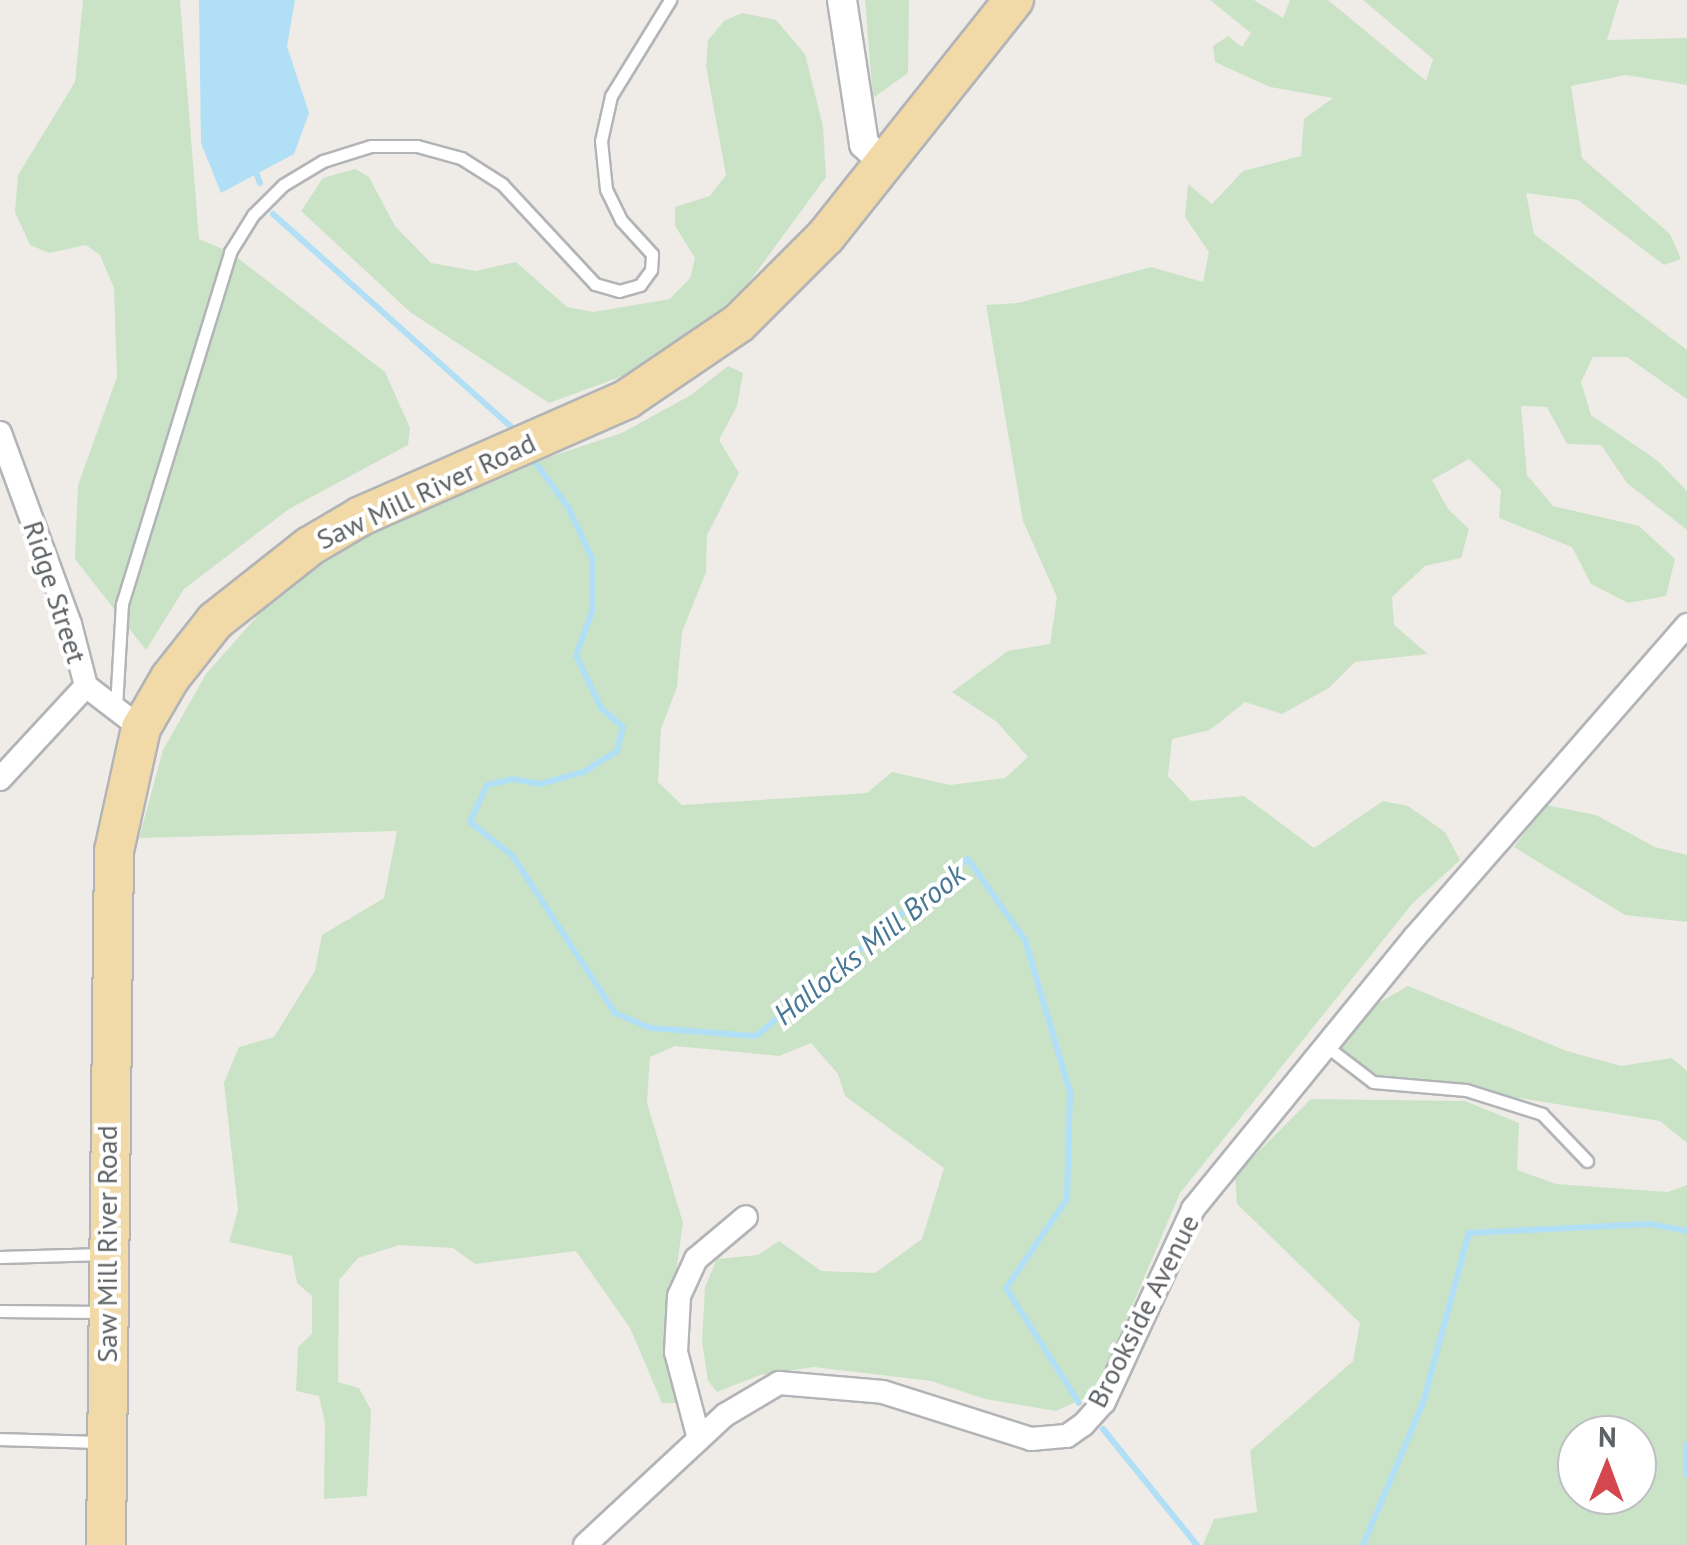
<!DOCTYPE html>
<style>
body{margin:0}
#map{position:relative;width:1687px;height:1545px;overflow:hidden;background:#efece7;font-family:"PT Sans",sans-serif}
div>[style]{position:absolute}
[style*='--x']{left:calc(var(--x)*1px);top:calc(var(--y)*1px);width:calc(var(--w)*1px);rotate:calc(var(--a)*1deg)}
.green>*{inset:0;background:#cae3c7}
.water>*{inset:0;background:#b1dff5}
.stream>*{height:6px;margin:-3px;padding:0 3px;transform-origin:3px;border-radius:3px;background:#b1dff5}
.roads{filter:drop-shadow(2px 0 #b2b4b7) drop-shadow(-2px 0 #b2b4b7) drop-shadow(0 2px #b2b4b7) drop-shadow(0 -2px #b2b4b7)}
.service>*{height:11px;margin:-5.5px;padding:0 5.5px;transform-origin:5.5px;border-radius:5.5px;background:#fff}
.minor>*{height:22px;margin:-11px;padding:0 11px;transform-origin:11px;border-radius:11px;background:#fff}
.tertiary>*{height:28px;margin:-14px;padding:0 14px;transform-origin:14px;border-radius:14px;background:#fff}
.trunk>*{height:38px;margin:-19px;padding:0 19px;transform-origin:19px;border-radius:19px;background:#f2daa8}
span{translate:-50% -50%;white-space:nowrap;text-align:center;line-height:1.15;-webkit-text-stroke:8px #fff;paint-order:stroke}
.street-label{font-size:28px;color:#5e6265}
.water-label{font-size:30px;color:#487795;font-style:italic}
.north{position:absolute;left:1557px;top:1415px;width:100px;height:100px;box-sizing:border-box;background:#fff;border:2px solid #bfc0c1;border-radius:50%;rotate:1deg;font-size:28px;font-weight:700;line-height:40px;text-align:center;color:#5e6265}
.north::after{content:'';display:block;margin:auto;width:35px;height:45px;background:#d4474e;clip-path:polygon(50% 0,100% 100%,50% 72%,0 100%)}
</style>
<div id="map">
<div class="green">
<div style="clip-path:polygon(83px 0,180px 0,199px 239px,230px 252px,385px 372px,410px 428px,408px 445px,289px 509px,184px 589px,146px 650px,75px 559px,78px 485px,117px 377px,114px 288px,100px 255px,86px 245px,49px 253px,30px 245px,15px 212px,18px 175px,75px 82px)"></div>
<div style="clip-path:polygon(865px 0,909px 0,908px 73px,873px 98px)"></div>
<div style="clip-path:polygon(1210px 0,1254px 0,1283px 18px,1290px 0,1328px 0,1426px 81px,1433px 59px,1363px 0,1619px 0,1607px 40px,1687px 38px,1687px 85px,1626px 75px,1571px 86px,1582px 158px,1670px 234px,1681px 259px,1664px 265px,1578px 200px,1526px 193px,1534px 234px,1687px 350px,1687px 399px,1627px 357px,1593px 357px,1581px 382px,1591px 415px,1658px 461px,1687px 491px,1687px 530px,1627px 483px,1601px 445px,1567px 444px,1547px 407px,1521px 406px,1527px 475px,1553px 506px,1639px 526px,1675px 559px,1666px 596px,1628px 603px,1591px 584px,1572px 547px,1499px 518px,1501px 490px,1469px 459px,1432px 480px,1448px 509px,1469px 529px,1461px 558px,1425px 566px,1392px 597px,1394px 625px,1428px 654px,1355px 662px,1329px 688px,1282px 714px,1245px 702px,1210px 730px,1172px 739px,1168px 776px,1191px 801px,1244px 796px,1314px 848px,1383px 801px,1408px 806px,1445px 832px,1460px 860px,1412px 904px,1180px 1193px,1105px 1370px,1087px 1397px,1056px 1411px,985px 1399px,931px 1381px,814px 1367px,760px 1375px,717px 1392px,708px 1381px,702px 1341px,705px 1287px,717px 1259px,758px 1255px,779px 1241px,821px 1271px,875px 1273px,922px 1239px,944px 1168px,845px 1096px,838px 1074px,811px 1043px,779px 1056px,675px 1046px,650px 1057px,647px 1103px,683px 1223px,671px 1307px,680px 1403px,662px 1403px,630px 1328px,576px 1251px,475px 1264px,453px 1248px,400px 1245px,358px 1258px,339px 1280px,338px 1382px,359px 1388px,371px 1410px,367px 1496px,324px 1499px,325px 1423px,319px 1396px,296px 1391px,298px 1347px,312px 1334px,312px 1296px,297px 1283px,292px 1256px,229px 1242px,238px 1210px,224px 1083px,239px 1047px,274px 1037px,315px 971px,322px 935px,384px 898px,397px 831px,139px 838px,163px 750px,206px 674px,274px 597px,339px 549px,549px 457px,622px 433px,691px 395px,728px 366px,743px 373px,737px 406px,719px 440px,739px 473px,707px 535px,706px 572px,682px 632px,677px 687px,661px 729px,658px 782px,682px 805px,867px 793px,892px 772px,950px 785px,1005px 778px,1028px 757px,997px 722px,952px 692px,1008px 651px,1050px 644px,1057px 597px,1023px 521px,986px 305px,1018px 303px,1151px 267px,1203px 282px,1209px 252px,1185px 217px,1188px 184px,1212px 204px,1243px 171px,1301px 156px,1304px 119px,1333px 98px,1270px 87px,1215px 62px,1213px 46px,1228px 36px,1242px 47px,1251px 33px)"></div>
<div style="clip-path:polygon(742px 13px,776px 20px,805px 54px,823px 126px,826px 177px,731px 307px,656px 364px,549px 403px,410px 312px,301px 211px,323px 178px,355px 169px,369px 177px,395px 226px,431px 263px,476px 271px,516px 262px,567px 307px,593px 312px,670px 299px,690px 278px,695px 258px,675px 226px,675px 207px,710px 196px,726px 175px,706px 66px,708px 40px,724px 21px)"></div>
<div style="clip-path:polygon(1546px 805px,1596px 815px,1655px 847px,1687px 855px,1687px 922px,1625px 915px,1514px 847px)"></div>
<div style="clip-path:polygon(1408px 986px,1567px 1051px,1621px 1066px,1672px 1058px,1687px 1071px,1687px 1143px,1660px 1121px,1378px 1075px,1336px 1046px,1368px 1009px)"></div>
<div style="clip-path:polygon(evenodd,1311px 1099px,1465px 1101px,1519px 1123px,1517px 1170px,1556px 1184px,1668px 1192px,1687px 1185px,1687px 1545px,1203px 1545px,1214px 1519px,1257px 1512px,1250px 1451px,1353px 1361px,1360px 1323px,1237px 1204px,1235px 1175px,1311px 1099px,1577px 1435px,1637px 1435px,1637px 1495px,1577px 1495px,1577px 1435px)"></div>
</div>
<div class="water">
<div style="clip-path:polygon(199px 0,295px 0,287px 46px,309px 113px,294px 154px,221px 193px,201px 143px)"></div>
</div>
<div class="stream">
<div style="--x:255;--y:170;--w:14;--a:69"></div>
<div style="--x:273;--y:214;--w:319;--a:41.8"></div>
<div style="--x:535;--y:462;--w:56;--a:53.7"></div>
<div style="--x:568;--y:507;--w:56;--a:64.8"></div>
<div style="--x:592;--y:558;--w:54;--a:90"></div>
<div style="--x:592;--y:612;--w:46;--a:110.4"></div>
<div style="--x:576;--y:655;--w:59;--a:64.7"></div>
<div style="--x:601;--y:708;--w:29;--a:41"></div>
<div style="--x:623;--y:727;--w:25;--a:104"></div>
<div style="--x:617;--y:751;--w:40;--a:148"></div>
<div style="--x:583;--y:772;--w:45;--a:164.4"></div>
<div style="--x:540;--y:784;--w:27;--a:-170"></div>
<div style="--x:513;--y:779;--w:27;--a:167"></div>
<div style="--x:487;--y:785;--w:41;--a:114.7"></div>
<div style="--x:470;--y:822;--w:53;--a:38.2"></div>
<div style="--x:512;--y:855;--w:189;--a:56.9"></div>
<div style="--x:615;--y:1013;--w:38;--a:23"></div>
<div style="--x:650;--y:1028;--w:106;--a:4.3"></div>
<div style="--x:756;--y:1036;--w:276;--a:-39.9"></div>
<div style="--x:968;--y:859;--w:99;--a:54.9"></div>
<div style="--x:1025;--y:940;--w:159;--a:73.5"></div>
<div style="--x:1070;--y:1092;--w:107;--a:91.6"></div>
<div style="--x:1067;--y:1199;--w:108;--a:124.4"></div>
<div style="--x:1006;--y:1288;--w:136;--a:57.6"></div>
<div style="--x:1103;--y:1429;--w:149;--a:51"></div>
<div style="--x:1687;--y:1444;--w:31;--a:90"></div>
<div style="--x:1363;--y:1545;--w:154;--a:-67.1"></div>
<div style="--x:1423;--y:1403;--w:176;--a:-74.9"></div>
<div style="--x:1469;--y:1233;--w:180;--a:-2.9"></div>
<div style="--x:1649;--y:1224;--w:39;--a:10"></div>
</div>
<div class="roads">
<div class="service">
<div style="--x:116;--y:707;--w:103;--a:-86.7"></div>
<div style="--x:122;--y:604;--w:368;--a:-72.9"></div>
<div style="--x:230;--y:252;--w:44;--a:-58.1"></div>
<div style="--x:253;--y:215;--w:42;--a:-45"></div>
<div style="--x:283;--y:185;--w:47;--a:-31"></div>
<div style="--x:323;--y:161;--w:50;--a:-17.4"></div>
<div style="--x:371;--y:146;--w:46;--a:0"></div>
<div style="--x:417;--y:146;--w:46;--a:15.3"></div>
<div style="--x:461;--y:158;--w:49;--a:32.4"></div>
<div style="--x:502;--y:184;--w:137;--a:47.1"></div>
<div style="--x:595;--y:284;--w:25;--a:16"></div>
<div style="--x:619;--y:291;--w:22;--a:-16"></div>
<div style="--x:640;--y:285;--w:19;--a:-54"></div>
<div style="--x:651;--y:270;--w:16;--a:-86"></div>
<div style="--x:652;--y:254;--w:46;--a:-132.4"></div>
<div style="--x:621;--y:220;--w:34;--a:-116"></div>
<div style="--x:606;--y:189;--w:48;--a:-95.9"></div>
<div style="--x:601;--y:141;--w:46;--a:-77.5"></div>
<div style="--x:611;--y:96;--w:113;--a:-58.4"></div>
<div style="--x:1326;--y:1046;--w:59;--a:37.5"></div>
<div style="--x:1373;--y:1082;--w:93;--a:4.9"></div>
<div style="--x:1466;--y:1090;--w:80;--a:17.5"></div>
<div style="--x:1542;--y:1114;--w:65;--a:46.2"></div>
<div style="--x:0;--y:1257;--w:104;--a:-1.7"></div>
<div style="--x:0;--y:1311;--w:101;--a:0.6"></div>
<div style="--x:0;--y:1439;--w:101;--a:1.7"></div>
</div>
<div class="minor">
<div style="--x:0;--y:433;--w:203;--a:69.9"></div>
<div style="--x:70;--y:624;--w:64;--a:75.5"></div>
<div style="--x:86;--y:686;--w:69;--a:37.4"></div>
<div style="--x:0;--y:779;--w:127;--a:-47.2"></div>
<div style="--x:699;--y:1439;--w:90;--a:-104.8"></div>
<div style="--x:676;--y:1352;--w:56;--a:-86.9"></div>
<div style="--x:679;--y:1296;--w:41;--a:-65.3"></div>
<div style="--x:696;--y:1259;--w:65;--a:-40"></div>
<div style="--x:585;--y:1545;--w:191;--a:-42.9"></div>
<div style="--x:725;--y:1415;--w:63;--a:-30.7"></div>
<div style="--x:779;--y:1383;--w:104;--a:4.9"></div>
<div style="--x:883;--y:1392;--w:155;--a:17.6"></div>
<div style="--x:1031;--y:1439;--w:36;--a:-5"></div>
<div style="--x:1067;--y:1436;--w:19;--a:-35"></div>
<div style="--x:1083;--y:1425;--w:31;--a:-48"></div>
<div style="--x:1104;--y:1402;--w:213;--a:-65.2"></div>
<div style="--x:1193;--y:1209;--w:351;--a:-50.8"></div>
<div style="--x:1415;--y:937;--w:414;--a:-48.9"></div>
</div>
<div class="tertiary">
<div style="--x:842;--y:0;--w:146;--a:81.3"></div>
<div style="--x:864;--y:144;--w:29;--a:44"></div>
</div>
<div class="trunk">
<div style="--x:106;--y:1545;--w:694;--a:-89.34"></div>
<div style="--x:114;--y:851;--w:126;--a:-77.6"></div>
<div style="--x:141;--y:728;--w:58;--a:-59.9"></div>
<div style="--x:170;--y:678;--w:73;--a:-51.7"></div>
<div style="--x:215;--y:621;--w:121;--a:-38.3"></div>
<div style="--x:310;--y:546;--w:59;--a:-30.5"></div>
<div style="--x:361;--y:516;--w:291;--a:-23.7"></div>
<div style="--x:627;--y:399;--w:135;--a:-34.2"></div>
<div style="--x:739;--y:323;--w:123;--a:-45"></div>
<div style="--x:826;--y:236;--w:302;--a:-51.5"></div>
</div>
</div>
<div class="street-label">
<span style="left:426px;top:491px;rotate:-25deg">Saw Mill River Road</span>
<span style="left:55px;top:592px;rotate:72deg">Ridge Street</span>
<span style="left:107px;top:1244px;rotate:-90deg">Saw Mill River Road</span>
<span style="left:1143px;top:1311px;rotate:-63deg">Brookside Avenue</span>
</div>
<div class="water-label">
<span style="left:869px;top:944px;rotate:-39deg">Hallocks Mill Brook</span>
</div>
<div class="north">N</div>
</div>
